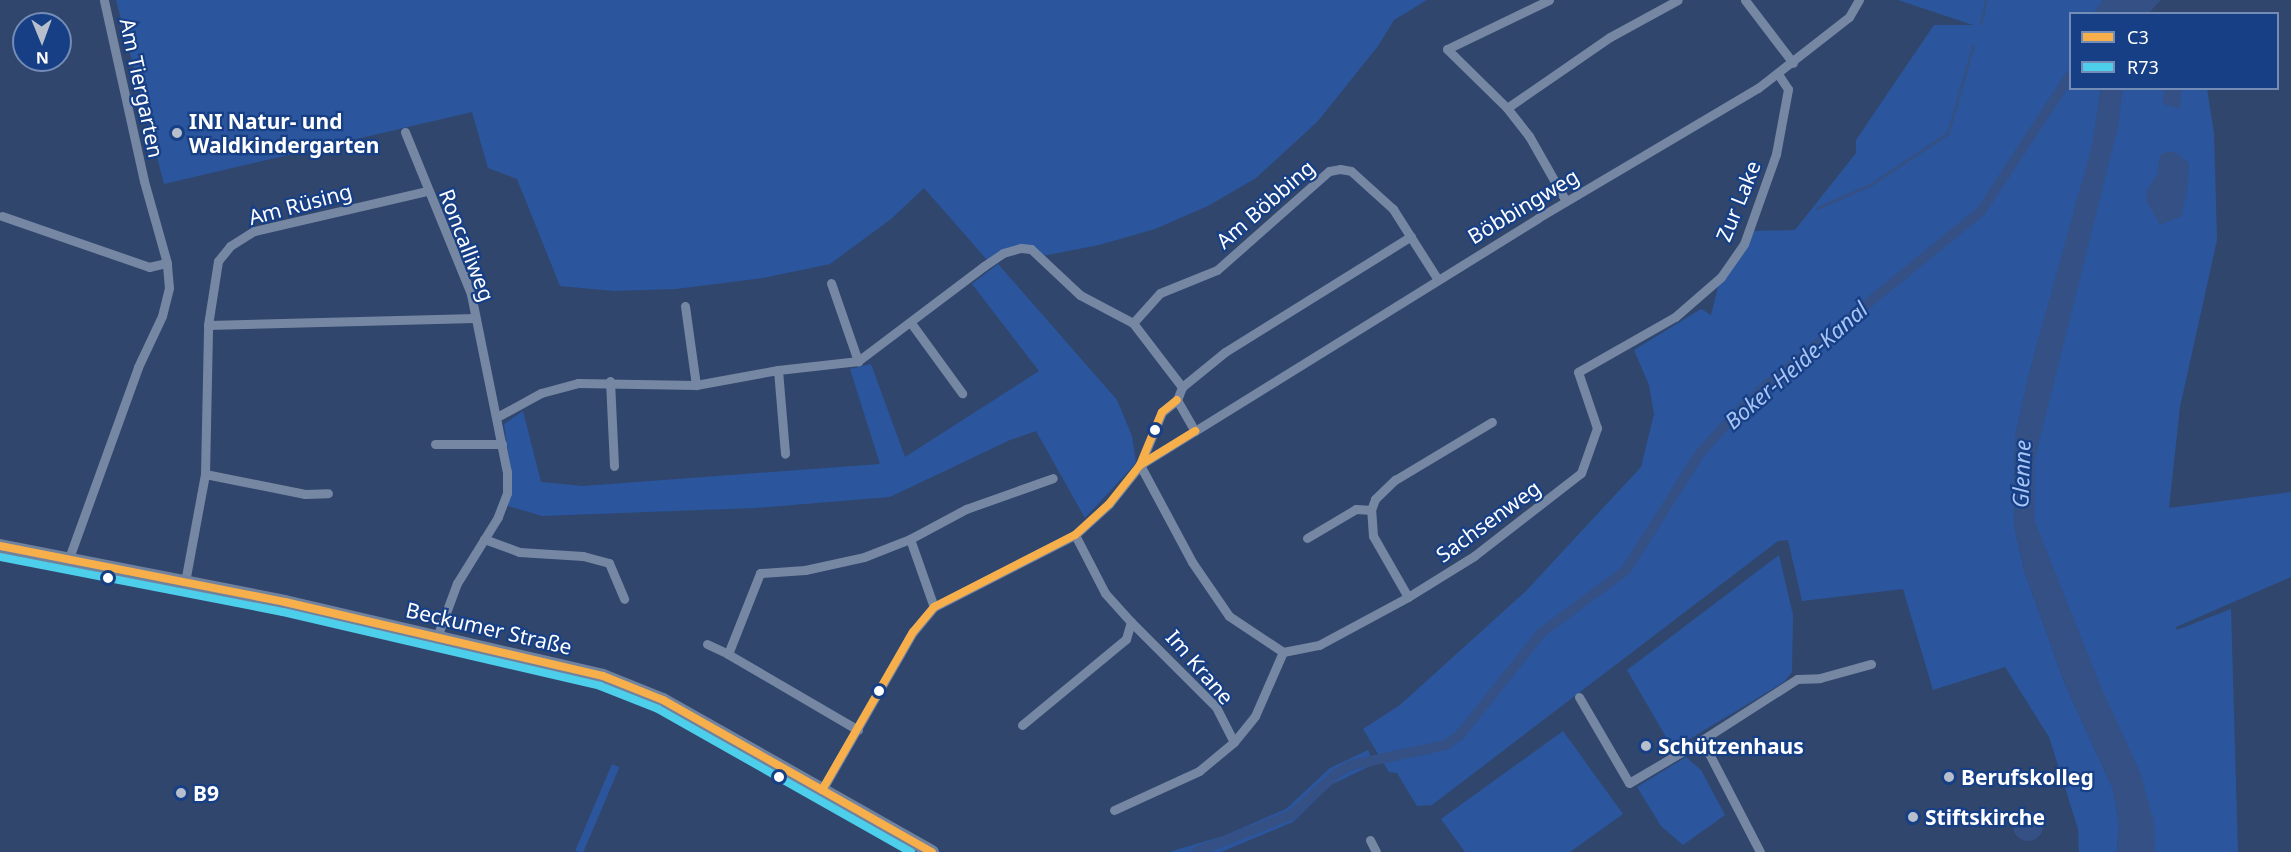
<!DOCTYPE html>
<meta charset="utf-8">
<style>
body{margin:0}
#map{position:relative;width:2291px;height:852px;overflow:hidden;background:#30466d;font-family:"Noto Sans",sans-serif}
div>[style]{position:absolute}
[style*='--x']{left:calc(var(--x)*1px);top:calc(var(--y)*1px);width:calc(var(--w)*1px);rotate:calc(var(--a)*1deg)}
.green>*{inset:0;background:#2b569d;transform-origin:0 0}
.water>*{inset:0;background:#345084}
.round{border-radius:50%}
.stream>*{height:3px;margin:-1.5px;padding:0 1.5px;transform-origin:1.5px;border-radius:1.5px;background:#345084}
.canal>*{height:10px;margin:-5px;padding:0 5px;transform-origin:5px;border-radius:5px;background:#345084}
.minor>*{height:9px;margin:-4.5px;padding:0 4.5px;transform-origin:4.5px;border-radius:4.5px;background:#7687a3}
.secondary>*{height:14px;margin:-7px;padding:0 7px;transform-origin:7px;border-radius:7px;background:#71829e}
.bus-1>*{height:8px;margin:-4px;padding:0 4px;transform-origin:4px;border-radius:4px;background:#f6af4a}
.bus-2>*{height:8px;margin:-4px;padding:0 4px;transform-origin:4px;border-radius:4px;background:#4dcfeb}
.dots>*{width:16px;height:16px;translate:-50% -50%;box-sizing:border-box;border:3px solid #173f86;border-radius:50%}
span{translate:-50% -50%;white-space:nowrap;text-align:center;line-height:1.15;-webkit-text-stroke:4.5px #173f86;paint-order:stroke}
.street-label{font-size:21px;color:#fff}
.poi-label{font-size:21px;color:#fff;font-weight:700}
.left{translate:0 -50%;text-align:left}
.water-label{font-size:22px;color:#a8c5f5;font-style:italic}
.legend{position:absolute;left:2069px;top:12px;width:210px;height:78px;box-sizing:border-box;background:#173f86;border:2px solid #748cb6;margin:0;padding:8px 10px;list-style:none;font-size:18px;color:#fff}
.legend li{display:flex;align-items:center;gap:12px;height:30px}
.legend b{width:30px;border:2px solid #748cb6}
.north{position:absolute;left:12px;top:12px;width:60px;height:60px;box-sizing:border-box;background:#173f86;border:2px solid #748cb6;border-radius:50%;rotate:179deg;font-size:16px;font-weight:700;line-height:24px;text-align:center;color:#fff}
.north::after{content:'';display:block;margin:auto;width:21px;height:27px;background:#b7becc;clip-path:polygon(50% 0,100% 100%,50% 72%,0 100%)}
</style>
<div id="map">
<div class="green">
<div style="clip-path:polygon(116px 0,1427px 0,1394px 20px,1378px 46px,1318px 121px,1256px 178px,1208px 206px,1155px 229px,1099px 245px,1042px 256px,1020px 247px,988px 261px,924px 188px,891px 219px,830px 264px,763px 278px,676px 289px,614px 291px,560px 286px,517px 179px,488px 168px,472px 112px,164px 184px)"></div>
<div style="clip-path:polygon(1898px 0,2103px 0,2094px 13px,2070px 14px,2070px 88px,2101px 89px,2100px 95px,2093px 145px,2029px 374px,2015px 437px,2014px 525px,2024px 570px,2065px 684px,2113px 789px,2119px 824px,2117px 852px,2079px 852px,2078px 829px,2049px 737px,2005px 667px,1933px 690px,1903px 589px,1802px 601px,1788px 540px,1778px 541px,1432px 805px,1417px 806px,1397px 773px,1389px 772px,1363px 729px,1400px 705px,1526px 591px,1641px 467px,1654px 414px,1649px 385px,1634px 350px,1701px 309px,1711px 315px,1718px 287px,1751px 231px,1795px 230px,1856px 153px,1856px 140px,1934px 25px,1973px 25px)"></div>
<div style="clip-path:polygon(2114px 89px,2207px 89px,2214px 133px,2217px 240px,2180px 407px,2169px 508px,2291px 492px,2291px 577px,2176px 627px,2177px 630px,2231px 609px,2238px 852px,2125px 852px,2123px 821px,2023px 498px)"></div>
<div style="clip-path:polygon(998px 264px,1117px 400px,1132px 436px,1136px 463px,1085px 518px,1036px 431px,1010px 440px,890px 497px,755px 508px,542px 516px,508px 506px,511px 473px,504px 424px,523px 411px,541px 482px,583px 486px,880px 464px,850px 369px,871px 364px,905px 457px,1039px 371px,972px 284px)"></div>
<div style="clip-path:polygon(1779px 555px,1793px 615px,1792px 672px,1784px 682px,1673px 749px,1627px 670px)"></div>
<div style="clip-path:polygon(1563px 731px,1623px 814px,1570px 852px,1465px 852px,1441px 819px)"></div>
<div style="clip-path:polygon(1368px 750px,1374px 764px,1331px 785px,1293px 822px,1221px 852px,1169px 852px,1223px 836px,1286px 809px,1330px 768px)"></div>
<div style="clip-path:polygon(1686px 757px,1701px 770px,1725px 815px,1683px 845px,1661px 826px,1637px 787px)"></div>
<div style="left:612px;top:764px;width:8px;height:94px;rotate:23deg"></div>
</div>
<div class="water">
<div style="clip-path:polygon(2103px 0,2161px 0,2149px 13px,2094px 13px)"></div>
<div style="clip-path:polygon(2101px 89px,2123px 89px,2118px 127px,2034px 462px,2035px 522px,2101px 687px,2140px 772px,2154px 822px,2155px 852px,2117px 852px,2119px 824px,2113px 789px,2065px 684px,2024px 570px,2014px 525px,2015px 437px,2029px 374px,2092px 145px)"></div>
<div style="clip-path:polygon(2164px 89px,2181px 89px,2180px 109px,2163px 104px)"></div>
<div style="clip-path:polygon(2166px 152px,2176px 152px,2189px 163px,2188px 184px,2182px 216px,2160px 225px,2147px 202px,2146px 192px,2157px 175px,2160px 155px)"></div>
<div class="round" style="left:2013px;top:811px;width:30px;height:30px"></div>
</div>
<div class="stream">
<div style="--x:1981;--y:23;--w:24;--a:-78"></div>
<div style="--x:1817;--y:208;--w:58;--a:-23.5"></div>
<div style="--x:1870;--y:185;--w:94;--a:-33.7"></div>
<div style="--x:1948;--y:133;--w:91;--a:-74.1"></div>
</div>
<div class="canal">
<div style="--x:1196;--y:852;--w:102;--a:-21.3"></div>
<div style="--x:1291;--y:815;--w:61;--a:-42.3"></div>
<div style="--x:1336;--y:774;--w:17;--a:-31"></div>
<div style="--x:1351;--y:765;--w:97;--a:-11.9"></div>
<div style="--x:1446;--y:745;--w:17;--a:-36"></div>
<div style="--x:1460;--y:735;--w:130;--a:-51.5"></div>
<div style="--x:1541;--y:633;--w:106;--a:-36.5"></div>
<div style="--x:1626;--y:570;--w:140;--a:-57.6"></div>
<div style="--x:1701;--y:452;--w:43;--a:-47.8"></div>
<div style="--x:1730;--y:420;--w:50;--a:-43.4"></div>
<div style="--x:1766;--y:386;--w:277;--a:-39.1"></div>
<div style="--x:1981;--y:211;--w:162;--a:-56.6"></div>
</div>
<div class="minor">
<div style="--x:1549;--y:0;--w:113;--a:154.3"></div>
<div style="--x:1447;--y:49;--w:84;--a:44.5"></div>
<div style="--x:1507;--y:108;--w:36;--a:52"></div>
<div style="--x:1529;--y:136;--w:75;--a:60.4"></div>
<div style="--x:1745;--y:0;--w:79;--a:52.7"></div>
<div style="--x:1507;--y:108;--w:125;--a:-34.6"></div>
<div style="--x:1610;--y:37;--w:77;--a:-28.6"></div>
<div style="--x:405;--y:132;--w:175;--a:67.8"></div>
<div style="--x:471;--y:294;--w:182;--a:78.6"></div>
<div style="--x:507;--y:472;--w:21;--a:90"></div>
<div style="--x:507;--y:493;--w:26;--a:111"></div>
<div style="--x:498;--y:517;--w:78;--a:121.8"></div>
<div style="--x:457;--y:583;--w:58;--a:110.3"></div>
<div style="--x:2;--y:216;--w:156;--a:19.1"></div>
<div style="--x:149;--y:267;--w:18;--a:-13"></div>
<div style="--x:831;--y:283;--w:83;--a:70.9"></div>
<div style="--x:685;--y:306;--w:80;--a:82.1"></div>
<div style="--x:911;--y:323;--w:87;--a:53.9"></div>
<div style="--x:1133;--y:323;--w:40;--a:-48"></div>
<div style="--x:1160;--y:293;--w:61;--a:-22"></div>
<div style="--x:1217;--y:270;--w:149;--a:-41.5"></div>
<div style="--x:1329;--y:171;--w:11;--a:-10"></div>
<div style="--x:1340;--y:169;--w:11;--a:10"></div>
<div style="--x:1351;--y:171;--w:57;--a:42.1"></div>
<div style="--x:1393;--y:209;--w:84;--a:57.6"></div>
<div style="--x:208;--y:325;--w:65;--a:-81.1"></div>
<div style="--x:218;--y:261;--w:19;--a:-51"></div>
<div style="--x:230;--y:246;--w:28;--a:-32"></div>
<div style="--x:254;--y:231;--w:178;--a:-13"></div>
<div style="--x:778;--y:370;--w:84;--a:85.2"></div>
<div style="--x:610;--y:381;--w:85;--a:87.3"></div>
<div style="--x:1182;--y:387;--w:55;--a:-39.1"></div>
<div style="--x:1225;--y:352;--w:219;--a:-31.9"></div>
<div style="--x:1177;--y:400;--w:36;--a:60"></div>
<div style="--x:497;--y:417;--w:50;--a:-28.6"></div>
<div style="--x:541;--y:393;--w:38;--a:-15"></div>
<div style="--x:578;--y:383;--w:118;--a:1"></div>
<div style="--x:696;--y:385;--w:83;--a:-10.4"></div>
<div style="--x:778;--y:370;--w:81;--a:-6.4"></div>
<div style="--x:858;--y:361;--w:158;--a:-37"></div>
<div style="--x:984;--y:266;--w:23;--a:-34"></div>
<div style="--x:1003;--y:253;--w:19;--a:-16"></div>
<div style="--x:1021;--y:248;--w:10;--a:6"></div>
<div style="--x:1031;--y:249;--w:67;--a:43.2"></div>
<div style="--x:1080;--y:295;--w:60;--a:27.8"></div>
<div style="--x:1133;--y:323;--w:81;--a:52.6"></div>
<div style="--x:1182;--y:387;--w:14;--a:111"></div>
<div style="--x:1177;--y:400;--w:19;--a:141"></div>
<div style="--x:1162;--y:412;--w:57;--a:112.5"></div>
<div style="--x:435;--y:444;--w:67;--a:0"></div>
<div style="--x:1140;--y:465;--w:110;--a:61.8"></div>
<div style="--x:1192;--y:562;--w:65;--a:55.6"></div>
<div style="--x:1229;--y:616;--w:65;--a:33.7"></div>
<div style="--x:1283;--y:652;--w:37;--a:-11"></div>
<div style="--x:1319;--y:645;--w:101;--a:-28.3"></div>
<div style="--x:1408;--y:597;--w:78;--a:-31.8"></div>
<div style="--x:1474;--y:556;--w:135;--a:-37.8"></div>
<div style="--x:1581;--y:473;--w:48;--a:-70.4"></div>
<div style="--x:1597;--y:428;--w:59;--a:-108.7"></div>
<div style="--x:1578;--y:372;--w:112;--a:-29.6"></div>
<div style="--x:1675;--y:317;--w:61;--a:-41"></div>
<div style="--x:1721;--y:277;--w:40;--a:-55.1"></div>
<div style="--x:1744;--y:244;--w:96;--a:-70.4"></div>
<div style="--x:1776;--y:154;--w:66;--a:-79.5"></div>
<div style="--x:1788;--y:89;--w:18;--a:-124"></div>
<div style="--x:205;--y:474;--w:102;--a:11.3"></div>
<div style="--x:305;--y:494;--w:23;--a:-2"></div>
<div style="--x:1307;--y:538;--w:57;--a:-30.6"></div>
<div style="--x:1356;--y:509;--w:15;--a:4"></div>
<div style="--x:484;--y:539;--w:37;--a:20"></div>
<div style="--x:519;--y:552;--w:64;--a:3.6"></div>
<div style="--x:583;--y:556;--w:27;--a:15"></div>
<div style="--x:609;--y:563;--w:39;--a:67"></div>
<div style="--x:910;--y:539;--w:64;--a:-28.2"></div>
<div style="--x:966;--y:509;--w:92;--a:-19.6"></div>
<div style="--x:69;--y:558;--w:203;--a:-70.1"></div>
<div style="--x:138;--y:367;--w:56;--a:-64.8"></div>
<div style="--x:162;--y:316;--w:29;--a:-76"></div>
<div style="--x:169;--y:288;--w:25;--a:-95"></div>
<div style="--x:167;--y:263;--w:85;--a:-105.7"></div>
<div style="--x:144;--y:181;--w:185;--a:-102.5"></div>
<div style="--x:185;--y:582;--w:110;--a:-79.5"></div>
<div style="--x:205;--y:474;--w:149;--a:-88.8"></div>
<div style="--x:208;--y:325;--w:267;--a:-1.5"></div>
<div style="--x:1408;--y:597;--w:70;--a:-119.8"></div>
<div style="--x:1373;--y:536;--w:26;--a:-94"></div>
<div style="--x:1371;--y:510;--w:12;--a:-70"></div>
<div style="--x:1375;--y:499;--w:28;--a:-44"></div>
<div style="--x:1395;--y:480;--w:113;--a:-30.9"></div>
<div style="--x:1131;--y:622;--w:120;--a:45"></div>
<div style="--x:1216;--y:707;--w:39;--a:63"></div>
<div style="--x:707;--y:644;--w:23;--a:25"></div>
<div style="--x:1579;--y:697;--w:99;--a:59.8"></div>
<div style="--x:1629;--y:783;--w:85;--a:-30.5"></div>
<div style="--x:1702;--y:740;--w:126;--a:62.6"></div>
<div style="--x:1022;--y:725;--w:135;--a:-39.6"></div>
<div style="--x:1126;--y:639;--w:18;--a:-74"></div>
<div style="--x:1131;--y:622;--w:39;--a:-132"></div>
<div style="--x:1105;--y:593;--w:65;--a:-117.3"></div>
<div style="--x:858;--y:730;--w:151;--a:-149.7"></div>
<div style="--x:728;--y:654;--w:87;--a:-68.4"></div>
<div style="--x:760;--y:573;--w:45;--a:-3.8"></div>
<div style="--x:805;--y:570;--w:60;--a:-12.4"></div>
<div style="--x:864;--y:557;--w:49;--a:-21.4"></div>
<div style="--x:910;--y:539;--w:72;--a:70.6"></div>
<div style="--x:1702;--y:740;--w:113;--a:-32.7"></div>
<div style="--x:1797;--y:679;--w:23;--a:-2"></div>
<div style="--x:1820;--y:678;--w:53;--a:-15.4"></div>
<div style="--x:822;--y:790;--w:182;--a:-60.1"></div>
<div style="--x:913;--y:632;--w:33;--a:-50"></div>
<div style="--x:934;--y:607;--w:158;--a:-27.1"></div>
<div style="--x:1075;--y:535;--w:46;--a:-42.4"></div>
<div style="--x:1109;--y:504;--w:50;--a:-51.5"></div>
<div style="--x:1140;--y:465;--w:468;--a:-31.8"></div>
<div style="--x:1538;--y:218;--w:256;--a:-30.6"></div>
<div style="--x:1758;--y:88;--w:115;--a:-38"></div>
<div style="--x:1849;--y:17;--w:20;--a:-60"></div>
<div style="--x:1114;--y:810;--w:94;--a:-24.6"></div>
<div style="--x:1199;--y:771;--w:45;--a:-39.6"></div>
<div style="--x:1234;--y:742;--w:33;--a:-51"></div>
<div style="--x:1255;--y:716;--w:70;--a:-66.4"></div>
<div style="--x:1370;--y:840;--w:13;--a:63"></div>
</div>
<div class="secondary">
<div style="--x:0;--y:546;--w:290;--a:11.1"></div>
<div style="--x:285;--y:602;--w:326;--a:13.1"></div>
<div style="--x:603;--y:676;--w:65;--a:21.8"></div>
<div style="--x:663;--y:700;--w:309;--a:29.5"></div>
</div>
<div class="bus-1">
<div style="--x:1140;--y:465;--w:57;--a:-67.5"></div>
<div style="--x:1162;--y:412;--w:19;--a:-39"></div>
<div style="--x:0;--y:546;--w:290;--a:11.1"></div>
<div style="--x:285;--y:602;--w:326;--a:13.1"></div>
<div style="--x:603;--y:676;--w:65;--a:21.8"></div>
<div style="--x:663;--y:700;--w:309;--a:29.5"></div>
<div style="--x:822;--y:790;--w:182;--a:-60.1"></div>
<div style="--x:913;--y:632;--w:33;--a:-50"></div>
<div style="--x:934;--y:607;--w:158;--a:-27.1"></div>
<div style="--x:1075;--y:535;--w:46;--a:-42.4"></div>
<div style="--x:1109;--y:504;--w:50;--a:-51.5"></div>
<div style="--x:1140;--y:465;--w:65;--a:-31.7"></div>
</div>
<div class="bus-2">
<div style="--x:0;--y:557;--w:288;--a:11"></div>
<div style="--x:283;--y:612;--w:326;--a:13.1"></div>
<div style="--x:600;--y:686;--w:62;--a:21.6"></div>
<div style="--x:658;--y:709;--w:291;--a:29.5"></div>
</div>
<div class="dots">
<div style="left:177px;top:133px;background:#b7becc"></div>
<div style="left:1155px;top:430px;background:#fff"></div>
<div style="left:108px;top:578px;background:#fff"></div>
<div style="left:879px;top:691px;background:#fff"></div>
<div style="left:1646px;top:746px;background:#b7becc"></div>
<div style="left:779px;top:777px;background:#fff"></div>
<div style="left:1949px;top:777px;background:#b7becc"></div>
<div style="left:181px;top:793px;background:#b7becc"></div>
<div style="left:1913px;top:817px;background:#b7becc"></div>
</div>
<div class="street-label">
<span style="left:142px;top:88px;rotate:78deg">Am Tiergarten</span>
<span style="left:1738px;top:201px;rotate:-68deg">Zur Lake</span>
<span style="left:300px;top:204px;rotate:-15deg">Am Rüsing</span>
<span style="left:1265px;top:204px;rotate:-41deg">Am Böbbing</span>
<span style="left:1523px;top:206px;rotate:-31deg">Böbbingweg</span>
<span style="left:467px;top:245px;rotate:69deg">Roncalliweg</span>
<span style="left:1488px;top:521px;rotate:-36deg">Sachsenweg</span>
<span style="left:489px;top:628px;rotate:13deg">Beckumer Straße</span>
<span style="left:1200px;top:667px;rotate:49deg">Im Krane</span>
</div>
<div class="poi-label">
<span class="left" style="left:189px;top:133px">INI Natur- und<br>Waldkindergarten</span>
<span class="left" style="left:1658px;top:746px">Schützenhaus</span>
<span class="left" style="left:1961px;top:777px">Berufskolleg</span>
<span class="left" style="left:193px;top:793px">B9</span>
<span class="left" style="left:1925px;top:817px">Stiftskirche</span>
</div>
<div class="water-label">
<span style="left:1796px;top:365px;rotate:-41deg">Boker-Heide-Kanal</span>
<span style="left:2021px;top:474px;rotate:-88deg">Glenne</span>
</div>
<ul class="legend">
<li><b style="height:8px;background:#f6af4a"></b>C3</li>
<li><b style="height:8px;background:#4dcfeb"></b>R73</li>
</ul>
<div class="north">N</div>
</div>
